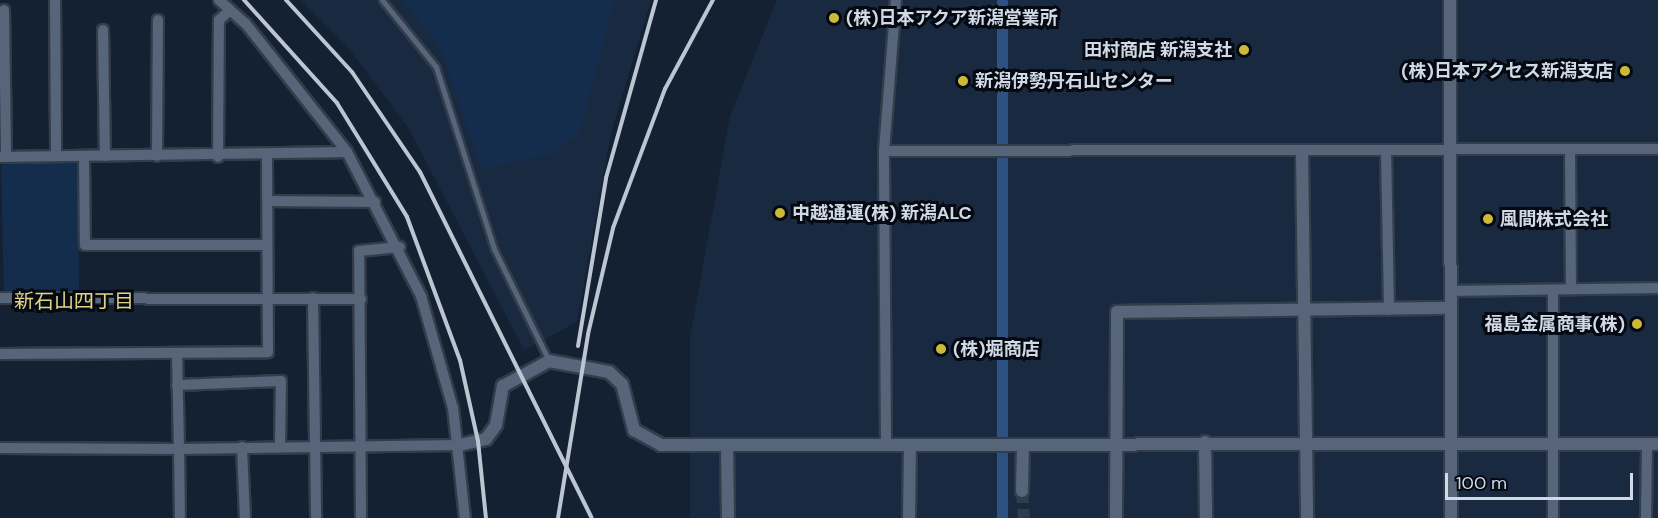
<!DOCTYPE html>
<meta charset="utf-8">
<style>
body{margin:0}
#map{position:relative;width:1658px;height:518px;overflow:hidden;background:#142132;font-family:"DM Sans","Noto Sans JP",sans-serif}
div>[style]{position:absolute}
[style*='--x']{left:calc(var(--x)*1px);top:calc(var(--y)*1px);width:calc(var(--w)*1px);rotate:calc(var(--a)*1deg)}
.built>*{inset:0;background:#192a40}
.green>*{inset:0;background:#152d4d}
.water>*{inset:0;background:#2d5182;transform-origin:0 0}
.tertiary-tunnel>*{height:12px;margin-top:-6px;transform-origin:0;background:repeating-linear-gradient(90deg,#303d4d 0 12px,transparent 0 18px)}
.roads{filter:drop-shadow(2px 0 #333c4b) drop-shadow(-2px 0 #333c4b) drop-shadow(0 2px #333c4b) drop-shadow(0 -2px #333c4b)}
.service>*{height:5px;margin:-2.5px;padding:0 2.5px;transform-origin:2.5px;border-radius:2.5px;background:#56657a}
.minor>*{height:10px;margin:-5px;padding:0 5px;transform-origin:5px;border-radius:5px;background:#56657a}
.tertiary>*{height:12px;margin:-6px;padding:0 6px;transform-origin:6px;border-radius:6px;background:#56657a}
.rail>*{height:4px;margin:-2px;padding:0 2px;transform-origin:2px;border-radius:2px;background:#bcc5d2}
.dots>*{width:16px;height:16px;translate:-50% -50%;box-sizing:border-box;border:3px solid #050a12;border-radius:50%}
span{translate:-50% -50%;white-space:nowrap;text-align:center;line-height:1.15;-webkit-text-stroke:6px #050a12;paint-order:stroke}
.poi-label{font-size:18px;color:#d0d9e5;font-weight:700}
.left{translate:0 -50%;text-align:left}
.right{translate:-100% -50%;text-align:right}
.neighbourhood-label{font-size:20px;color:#dfd384}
.scale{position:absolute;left:1445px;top:473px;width:188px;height:27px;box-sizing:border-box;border:3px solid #d0d9e5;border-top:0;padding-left:8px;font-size:18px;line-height:21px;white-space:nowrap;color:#d0d9e5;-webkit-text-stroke:4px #050a12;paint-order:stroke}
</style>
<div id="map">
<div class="built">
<div style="clip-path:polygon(301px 0,651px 0,611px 133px,577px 322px,524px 350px,409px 129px,346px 45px)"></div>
<div style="clip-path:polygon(777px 0,1658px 0,1658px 518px,690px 518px,690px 338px,730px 116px)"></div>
</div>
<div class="green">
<div style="clip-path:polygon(402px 0,615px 0,579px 133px,553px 154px,482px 169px,439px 45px)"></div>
<div style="clip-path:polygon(73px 161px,78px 164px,79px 295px,4px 295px,1px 167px,4px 162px)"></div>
</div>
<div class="water">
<div style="left:997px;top:0;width:11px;height:518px"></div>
</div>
<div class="tertiary-tunnel">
<div style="--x:1022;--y:491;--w:27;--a:86"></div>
</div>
<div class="roads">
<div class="service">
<div style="--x:382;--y:0;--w:86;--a:51.1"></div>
<div style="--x:436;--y:67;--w:191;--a:72.3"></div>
<div style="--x:494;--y:249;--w:125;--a:63.8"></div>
</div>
<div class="minor">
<div style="--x:55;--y:0;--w:156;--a:89.6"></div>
<div style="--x:219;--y:0;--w:36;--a:42"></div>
<div style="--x:246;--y:24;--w:163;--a:51.7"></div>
<div style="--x:4;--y:10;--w:147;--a:89.2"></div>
<div style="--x:103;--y:30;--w:126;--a:89.1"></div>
<div style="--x:1386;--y:150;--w:160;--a:88.9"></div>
<div style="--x:1570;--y:150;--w:139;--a:89.6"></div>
<div style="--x:884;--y:151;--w:774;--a:-0.15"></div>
<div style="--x:84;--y:156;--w:89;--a:89.4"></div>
<div style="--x:85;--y:245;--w:182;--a:0"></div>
<div style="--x:157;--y:156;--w:136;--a:-89.6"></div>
<div style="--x:0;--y:157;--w:347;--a:-0.8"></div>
<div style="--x:347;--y:152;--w:162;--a:62.8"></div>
<div style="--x:421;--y:296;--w:116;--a:74.1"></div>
<div style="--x:453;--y:408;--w:111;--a:83.8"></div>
<div style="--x:218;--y:157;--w:137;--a:-89.6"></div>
<div style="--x:219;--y:20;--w:15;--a:-42"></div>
<div style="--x:268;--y:201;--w:107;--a:0.5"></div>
<div style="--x:1553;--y:290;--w:228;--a:90"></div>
<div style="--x:1450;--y:291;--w:208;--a:-0.8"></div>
<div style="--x:0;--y:298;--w:361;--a:0.2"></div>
<div style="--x:313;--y:298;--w:220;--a:89.2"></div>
<div style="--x:177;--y:353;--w:96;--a:88.8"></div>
<div style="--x:179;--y:449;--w:281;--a:-0.8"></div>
<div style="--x:0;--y:354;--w:268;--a:-0.4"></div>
<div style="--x:268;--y:352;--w:196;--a:-90.3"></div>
<div style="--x:177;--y:385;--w:104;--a:-2.2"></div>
<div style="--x:281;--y:381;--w:66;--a:90.9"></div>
<div style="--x:886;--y:445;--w:294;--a:-90.4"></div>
<div style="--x:884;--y:151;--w:151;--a:-85.5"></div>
<div style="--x:242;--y:447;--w:71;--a:87.6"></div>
<div style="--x:0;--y:448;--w:179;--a:0.3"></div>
<div style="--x:179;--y:449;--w:69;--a:89.2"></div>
<div style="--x:361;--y:518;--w:267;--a:-90.4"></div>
<div style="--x:359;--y:251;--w:41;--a:-5.6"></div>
<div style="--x:1646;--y:518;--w:75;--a:-89.2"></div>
</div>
<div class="tertiary">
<div style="--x:1450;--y:0;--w:518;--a:89.89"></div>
<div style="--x:1302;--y:151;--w:367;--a:89.2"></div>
<div style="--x:1205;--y:442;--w:76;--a:89.2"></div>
<div style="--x:460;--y:445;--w:27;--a:-13"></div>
<div style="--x:486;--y:439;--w:17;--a:-54"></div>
<div style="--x:496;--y:425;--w:40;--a:-80"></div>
<div style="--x:503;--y:386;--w:52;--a:-28.5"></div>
<div style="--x:549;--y:361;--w:61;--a:10.4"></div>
<div style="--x:609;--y:372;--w:18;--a:43"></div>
<div style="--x:622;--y:384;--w:48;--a:75.4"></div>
<div style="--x:634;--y:430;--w:31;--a:29"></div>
<div style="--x:661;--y:445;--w:997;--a:-0.06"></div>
<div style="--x:727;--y:445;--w:73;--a:89.2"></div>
<div style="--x:1022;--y:491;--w:46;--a:-88.8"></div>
<div style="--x:909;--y:518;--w:73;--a:-89.2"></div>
<div style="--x:1116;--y:518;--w:206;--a:-89.7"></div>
<div style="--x:1117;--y:312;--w:333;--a:-0.7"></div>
</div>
</div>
<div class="rail">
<div style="--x:244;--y:0;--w:139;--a:47.9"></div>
<div style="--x:337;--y:103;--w:134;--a:58.4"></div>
<div style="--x:407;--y:217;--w:153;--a:69.7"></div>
<div style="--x:460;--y:360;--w:83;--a:77.5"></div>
<div style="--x:478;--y:441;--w:77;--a:84.1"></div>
<div style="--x:286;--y:0;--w:98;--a:47.5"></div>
<div style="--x:352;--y:72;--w:121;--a:55.8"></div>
<div style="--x:420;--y:172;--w:386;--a:63.6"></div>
<div style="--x:578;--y:346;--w:170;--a:-80.5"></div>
<div style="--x:606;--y:178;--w:185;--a:-74.3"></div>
<div style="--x:558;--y:518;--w:186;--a:-80.7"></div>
<div style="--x:588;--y:334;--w:109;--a:-76.7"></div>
<div style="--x:613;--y:228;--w:148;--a:-69.5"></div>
<div style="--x:665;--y:89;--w:101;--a:-61.7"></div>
</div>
<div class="dots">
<div style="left:834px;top:18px;background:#cdb938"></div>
<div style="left:1244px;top:50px;background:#cdb938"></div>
<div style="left:1625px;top:71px;background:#cdb938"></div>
<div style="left:963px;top:81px;background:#cdb938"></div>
<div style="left:780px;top:213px;background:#cdb938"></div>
<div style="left:1488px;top:219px;background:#cdb938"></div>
<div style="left:1637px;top:324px;background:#cdb938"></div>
<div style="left:941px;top:349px;background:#cdb938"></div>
</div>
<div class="poi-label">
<span class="left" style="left:846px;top:18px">(株)日本アクア新潟営業所</span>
<span class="right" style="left:1232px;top:50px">田村商店 新潟支社</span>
<span class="right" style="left:1613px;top:71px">(株)日本アクセス新潟支店</span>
<span class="left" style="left:975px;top:81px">新潟伊勢丹石山センター</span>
<span class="left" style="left:792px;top:213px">中越通運(株) 新潟ALC</span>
<span class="left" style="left:1500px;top:219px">風間株式会社</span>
<span class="right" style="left:1625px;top:324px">福島金属商事(株)</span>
<span class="left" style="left:953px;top:349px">(株)堀商店</span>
</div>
<div class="neighbourhood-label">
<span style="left:74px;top:301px">新石山四丁目</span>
</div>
<div class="scale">100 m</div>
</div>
